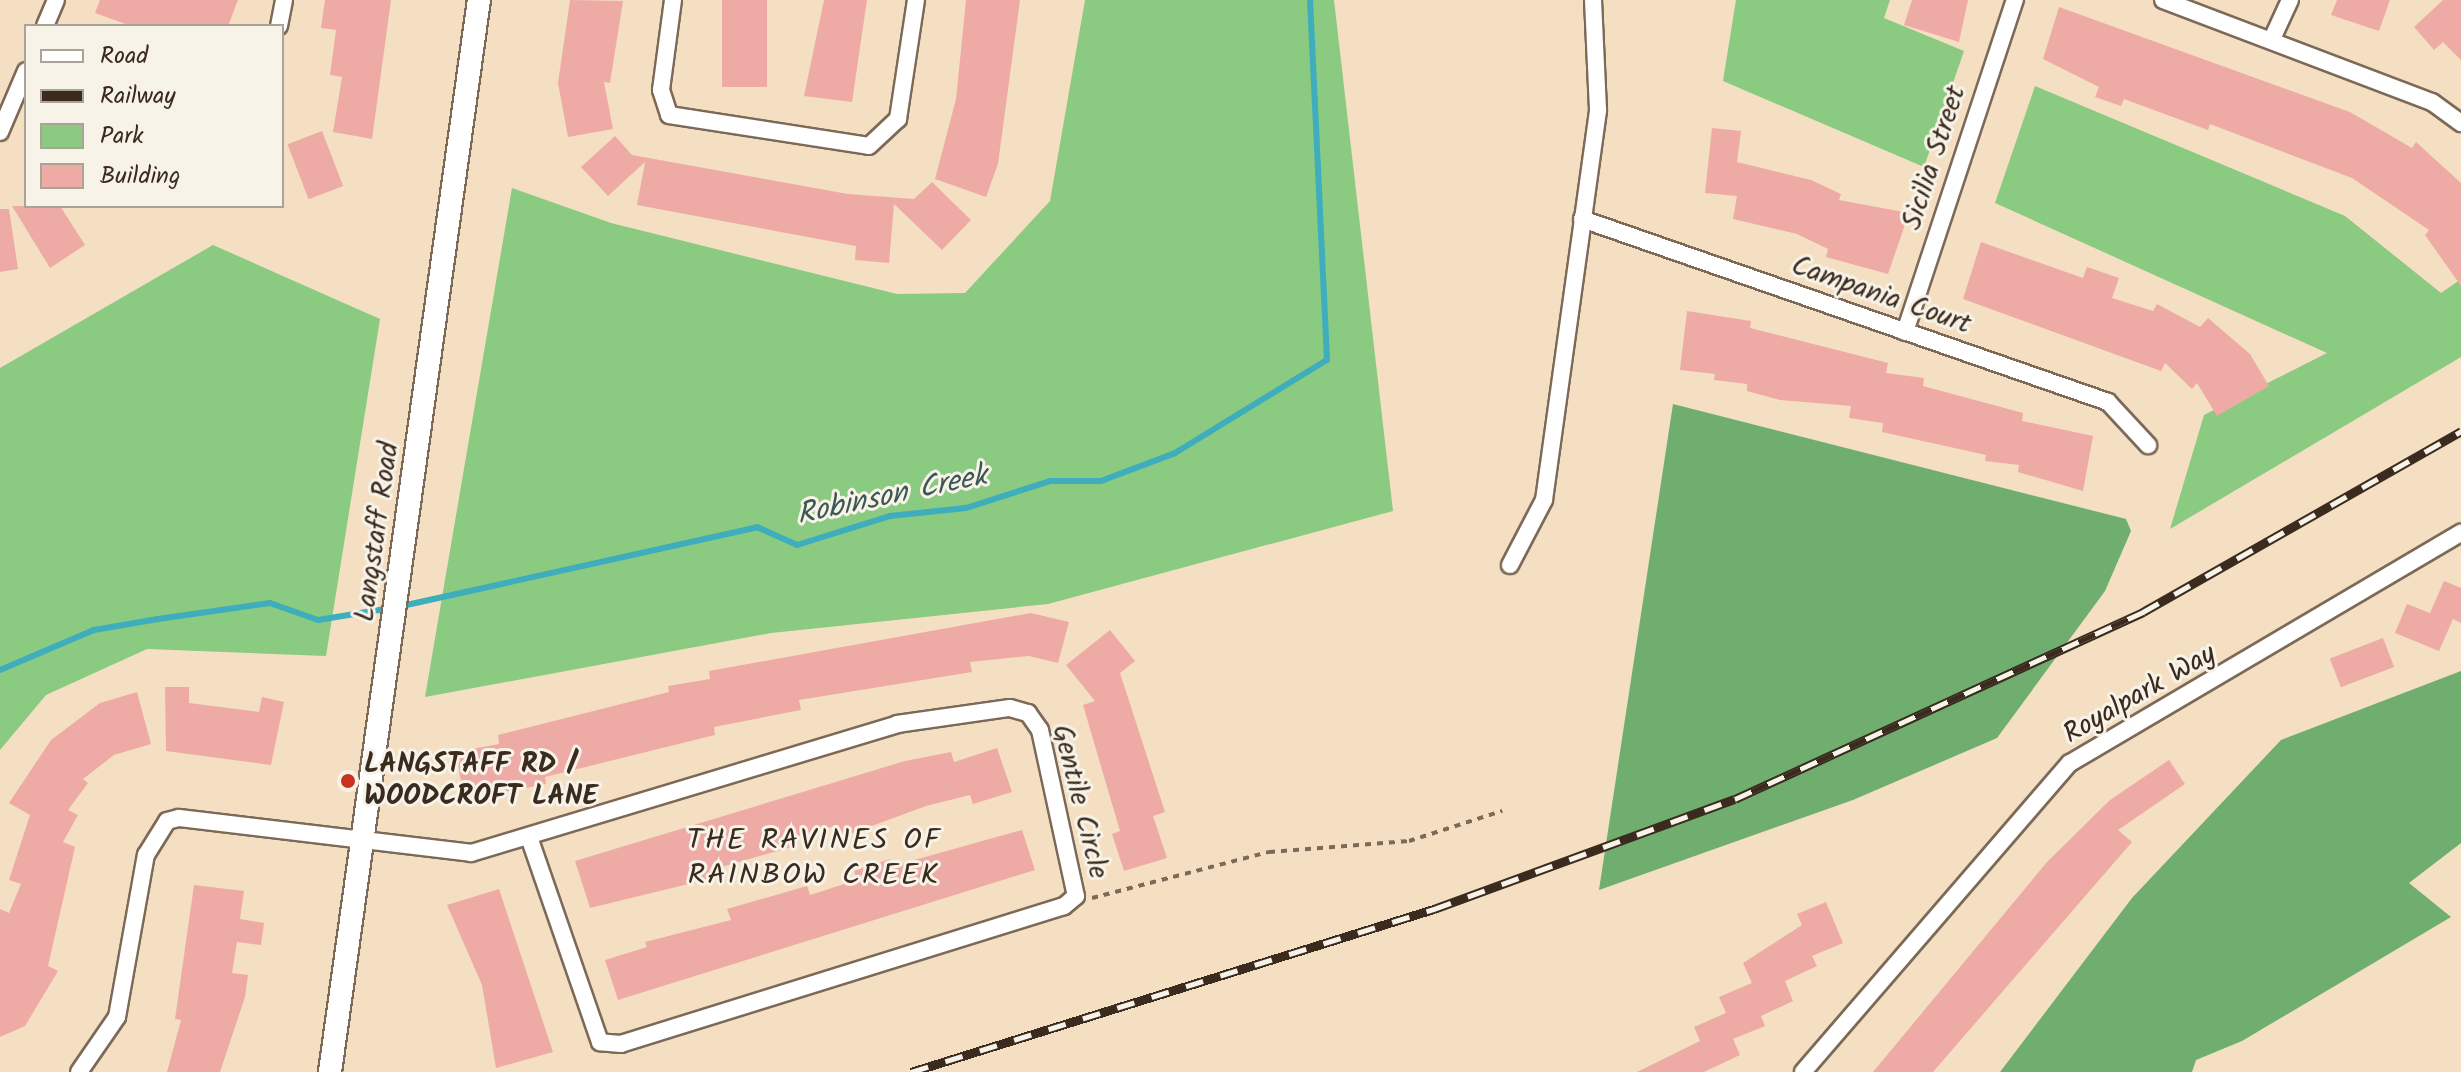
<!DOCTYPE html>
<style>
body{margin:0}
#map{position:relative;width:2461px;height:1072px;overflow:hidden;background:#f4dfc2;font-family:Kalam,sans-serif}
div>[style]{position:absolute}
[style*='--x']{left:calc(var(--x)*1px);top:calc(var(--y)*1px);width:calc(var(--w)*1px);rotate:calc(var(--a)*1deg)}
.green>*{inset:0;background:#8aca81}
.forest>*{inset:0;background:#6fae6f}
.stream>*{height:6px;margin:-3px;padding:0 3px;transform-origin:3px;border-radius:3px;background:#3eadbc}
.building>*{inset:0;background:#eeaba6;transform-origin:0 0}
.path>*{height:4px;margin-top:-2px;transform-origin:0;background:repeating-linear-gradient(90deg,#7c6957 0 6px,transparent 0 12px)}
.roads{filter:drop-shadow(2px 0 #7c6957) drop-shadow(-2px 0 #7c6957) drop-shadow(0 2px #7c6957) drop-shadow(0 -2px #7c6957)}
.minor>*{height:16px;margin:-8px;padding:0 8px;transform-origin:8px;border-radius:8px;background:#fff}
.tertiary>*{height:22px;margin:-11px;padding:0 11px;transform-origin:11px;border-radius:11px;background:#fff}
.rail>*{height:9px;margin-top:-4.5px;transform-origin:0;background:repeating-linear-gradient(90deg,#f7f3e8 0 18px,#3b2a1e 0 36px);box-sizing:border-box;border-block:2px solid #3b2a1e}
.dots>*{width:22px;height:22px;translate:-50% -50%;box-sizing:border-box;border:4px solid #f7f3e8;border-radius:50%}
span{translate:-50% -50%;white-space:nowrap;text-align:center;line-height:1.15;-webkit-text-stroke:6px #f7f3e8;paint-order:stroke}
.street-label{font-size:28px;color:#3b2a1e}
.poi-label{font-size:28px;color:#3b2a1e;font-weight:700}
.left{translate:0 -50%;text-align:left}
.water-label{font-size:30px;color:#3c5855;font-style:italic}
.neighbourhood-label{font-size:30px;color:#3b2a1e;letter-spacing:2px}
.legend{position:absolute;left:24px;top:24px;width:260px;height:184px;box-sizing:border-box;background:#f7f3e8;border:2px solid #aca397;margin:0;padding:10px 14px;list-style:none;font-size:24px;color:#3b2a1e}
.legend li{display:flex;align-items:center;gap:16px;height:40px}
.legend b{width:40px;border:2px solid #aca397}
</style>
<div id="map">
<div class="green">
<div style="clip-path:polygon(1085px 0,1334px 0,1393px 511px,1048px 604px,771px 633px,425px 697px,512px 188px,611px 223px,897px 294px,965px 293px,1050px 201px)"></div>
<div style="clip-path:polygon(1736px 0,1890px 0,1884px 18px,1964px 51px,1924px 167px,1723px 81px)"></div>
<div style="clip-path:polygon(2035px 86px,2345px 216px,2441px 293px,2461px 279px,2461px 357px,2170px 529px,2204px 415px,2327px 353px,1995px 203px)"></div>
<div style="clip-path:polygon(213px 245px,380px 319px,326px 656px,147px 649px,46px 695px,0 750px,0 368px)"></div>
</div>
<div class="forest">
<div style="clip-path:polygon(1673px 404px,2126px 519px,2131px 531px,2105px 591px,1997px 738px,1853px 800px,1599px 890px)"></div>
<div style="clip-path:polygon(2461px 671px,2461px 843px,2409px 883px,2451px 917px,2242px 1041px,2196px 1060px,2192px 1072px,2000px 1072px,2132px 898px,2281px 740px)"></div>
</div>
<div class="stream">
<div style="--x:402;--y:606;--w:364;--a:-12.5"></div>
<div style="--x:757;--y:527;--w:44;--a:24.2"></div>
<div style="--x:797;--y:545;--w:97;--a:-17.3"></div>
<div style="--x:890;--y:516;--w:76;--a:-6"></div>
<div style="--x:966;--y:508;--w:88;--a:-17.8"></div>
<div style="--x:1050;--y:481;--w:51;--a:0"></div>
<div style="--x:1101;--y:481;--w:79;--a:-20.7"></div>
<div style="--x:1175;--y:453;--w:178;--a:-31.5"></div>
<div style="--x:1327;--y:360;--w:360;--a:-92.7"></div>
<div style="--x:0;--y:670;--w:102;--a:-23.1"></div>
<div style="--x:94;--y:630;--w:65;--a:-9.8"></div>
<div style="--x:158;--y:619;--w:113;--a:-8.1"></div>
<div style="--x:270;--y:603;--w:51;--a:19.5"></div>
<div style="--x:318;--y:620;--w:74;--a:-9.3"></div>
</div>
<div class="building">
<div style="clip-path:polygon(100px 0,238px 0,228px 26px,131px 26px,95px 13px)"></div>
<div style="clip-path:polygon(325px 0,391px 0,372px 139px,333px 132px,342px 77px,330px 75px,336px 30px,321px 28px)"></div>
<div style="clip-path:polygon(570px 0,623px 1px,610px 83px,604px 82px,613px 129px,568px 137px,558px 83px)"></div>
<div style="left:722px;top:0;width:45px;height:87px"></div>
<div style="clip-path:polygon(824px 0,867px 0,852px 102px,804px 96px)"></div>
<div style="clip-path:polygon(966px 0,1020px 0,998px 164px,986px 197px,935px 179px,956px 99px)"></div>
<div style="clip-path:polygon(1912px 0,1968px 0,1959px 42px,1904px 25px)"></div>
<div style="clip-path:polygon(2337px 0,2390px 0,2379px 31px,2331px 15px)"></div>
<div style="clip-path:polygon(2443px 0,2461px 0,2461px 60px,2443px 42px,2434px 50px,2414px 27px)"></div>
<div style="clip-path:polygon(2059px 7px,2350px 112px,2412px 148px,2416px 142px,2461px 183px,2461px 286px,2425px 235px,2429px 230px,2352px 178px,2210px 124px,2208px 130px,2124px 99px,2121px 106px,2095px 97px,2099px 87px,2043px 59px)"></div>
<div style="clip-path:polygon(1712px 128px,1741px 131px,1737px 162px,1811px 180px,1841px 194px,1839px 200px,1909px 213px,1888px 274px,1826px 257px,1828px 249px,1797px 234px,1733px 219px,1737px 196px,1705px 193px)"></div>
<div style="left:322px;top:131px;width:59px;height:37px;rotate:69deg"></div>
<div style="clip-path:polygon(615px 136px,632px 155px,848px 194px,914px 199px,932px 182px,971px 220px,942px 250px,894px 204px,889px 263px,855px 260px,856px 246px,637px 205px,645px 162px,608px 196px,581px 167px)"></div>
<div style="clip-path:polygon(12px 206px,60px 206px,85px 245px,50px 268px)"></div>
<div style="clip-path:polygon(0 209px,9px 209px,18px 269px,0 272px)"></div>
<div style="clip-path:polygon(1981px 242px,2083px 278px,2087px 267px,2119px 278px,2112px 298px,2153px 311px,2157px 304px,2200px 327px,2208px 318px,2250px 354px,2269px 386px,2217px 416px,2197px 383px,2192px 389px,2165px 363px,2161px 371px,1963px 299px)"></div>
<div style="clip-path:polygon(1687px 311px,1751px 321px,1750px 328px,1888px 363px,1886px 373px,1924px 378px,1923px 386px,2023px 413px,2022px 421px,2093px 436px,2083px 491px,2018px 472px,2019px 465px,1985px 461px,1986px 455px,1882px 432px,1883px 423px,1849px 418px,1851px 406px,1780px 400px,1747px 391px,1747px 384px,1714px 380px,1715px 374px,1680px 370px)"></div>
<div style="clip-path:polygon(2444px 581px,2461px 588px,2461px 623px,2453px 619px,2439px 651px,2395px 633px,2407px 604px,2430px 613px)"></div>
<div style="clip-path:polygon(1031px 613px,1069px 622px,1058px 663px,1029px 656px,970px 662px,972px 672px,799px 700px,801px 710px,714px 727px,715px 735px,545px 777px,546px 784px,464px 800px,456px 752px,499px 744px,498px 735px,669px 692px,668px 686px,710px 679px,709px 671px)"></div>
<div style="clip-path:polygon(1110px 630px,1135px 661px,1120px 673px,1165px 812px,1153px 816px,1167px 858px,1124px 871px,1112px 834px,1120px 831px,1083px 705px,1095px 701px,1066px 665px)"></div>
<div style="left:2383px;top:638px;width:31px;height:57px;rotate:69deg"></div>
<div style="clip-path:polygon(165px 687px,189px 687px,189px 703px,259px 712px,262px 697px,284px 702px,271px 765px,166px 751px)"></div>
<div style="clip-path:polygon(137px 692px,151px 744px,114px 755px,83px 779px,88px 783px,68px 810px,78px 815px,63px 842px,75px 847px,48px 966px,58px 971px,25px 1026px,0 1037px,0 909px,9px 913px,21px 884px,9px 880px,30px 815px,9px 803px,51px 740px,100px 703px)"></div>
<div style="clip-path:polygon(997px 748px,1012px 792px,973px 804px,970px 795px,926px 806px,842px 837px,838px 825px,793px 839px,795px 846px,711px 870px,713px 878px,590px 908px,575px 861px,905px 761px,951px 752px,954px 762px)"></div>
<div style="clip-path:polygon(2169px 760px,2185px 784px,2118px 830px,2132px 842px,1933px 1072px,1873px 1072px,2047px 862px,2110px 800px)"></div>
<div style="clip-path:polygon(1022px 830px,1035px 870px,618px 1000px,605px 960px,647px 947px,645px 942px,731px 920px,727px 909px,807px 886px,810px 895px,857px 880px,854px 871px,890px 859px,893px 866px)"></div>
<div style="clip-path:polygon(194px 885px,244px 891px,240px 919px,264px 923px,261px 945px,237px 942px,232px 973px,248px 975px,245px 997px,220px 1072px,167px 1072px,181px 1020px,175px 1019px)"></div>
<div style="clip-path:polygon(499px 889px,553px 1052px,496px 1068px,482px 985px,447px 905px)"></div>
<div style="clip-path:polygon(1826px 902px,1843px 943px,1812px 956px,1817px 966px,1785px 981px,1793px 1001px,1761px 1016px,1765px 1026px,1733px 1039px,1740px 1055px,1704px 1072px,1637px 1072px,1700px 1041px,1694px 1027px,1726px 1013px,1719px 997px,1752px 983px,1743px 963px,1802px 925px,1797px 914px)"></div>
</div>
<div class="path">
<div style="--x:1092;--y:898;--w:183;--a:-14.6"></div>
<div style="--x:1269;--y:852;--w:140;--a:-4.5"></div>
<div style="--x:1409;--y:841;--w:98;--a:-17.9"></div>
</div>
<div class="roads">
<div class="minor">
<div style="--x:673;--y:0;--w:91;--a:97.6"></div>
<div style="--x:661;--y:90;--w:26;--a:72"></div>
<div style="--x:669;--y:115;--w:202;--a:8.8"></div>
<div style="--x:869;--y:146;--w:40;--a:-43"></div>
<div style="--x:898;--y:119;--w:120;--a:-81.4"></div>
<div style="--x:2163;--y:0;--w:288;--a:20.8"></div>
<div style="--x:2432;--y:102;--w:36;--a:36"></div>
<div style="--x:45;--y:26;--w:28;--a:-67"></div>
<div style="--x:279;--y:26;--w:26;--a:-79"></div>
<div style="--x:2272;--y:39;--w:43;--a:-65.2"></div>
<div style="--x:0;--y:132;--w:66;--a:-66.9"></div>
<div style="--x:1582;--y:219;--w:557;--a:19.18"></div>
<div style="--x:2108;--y:402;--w:59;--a:47.1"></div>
<div style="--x:1905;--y:332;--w:350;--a:-71.7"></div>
<div style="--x:1510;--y:565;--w:73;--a:-62.4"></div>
<div style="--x:1544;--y:500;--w:394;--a:-82.1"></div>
<div style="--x:1598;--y:110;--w:110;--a:-92.6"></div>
<div style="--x:79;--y:1072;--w:67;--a:-55.4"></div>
<div style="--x:117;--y:1017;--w:165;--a:-79.9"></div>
<div style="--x:146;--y:855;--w:40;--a:-58"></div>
<div style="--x:167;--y:821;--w:12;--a:-14"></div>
<div style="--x:179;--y:818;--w:294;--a:6.8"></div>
<div style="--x:471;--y:853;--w:445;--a:-16.8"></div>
<div style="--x:897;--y:724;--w:114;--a:-8.1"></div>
<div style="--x:1010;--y:708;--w:19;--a:16"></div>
<div style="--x:1028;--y:713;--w:21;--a:55"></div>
<div style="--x:1040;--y:730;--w:170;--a:77.8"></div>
<div style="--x:1076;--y:896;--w:16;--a:140"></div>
<div style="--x:1064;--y:906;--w:464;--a:162.7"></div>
<div style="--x:621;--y:1044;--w:21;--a:-175"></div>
<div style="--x:600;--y:1042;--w:217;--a:-109.1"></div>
<div style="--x:1803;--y:1072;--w:408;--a:-49.2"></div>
<div style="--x:2070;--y:763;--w:454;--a:-30.5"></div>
</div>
<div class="tertiary">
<div style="--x:330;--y:1072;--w:1082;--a:-82.09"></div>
</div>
</div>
<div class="rail">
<div style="--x:911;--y:1072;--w:548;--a:-17.31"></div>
<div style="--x:1434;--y:909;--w:320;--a:-20.1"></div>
<div style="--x:1735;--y:799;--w:449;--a:-24.6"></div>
<div style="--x:2143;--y:612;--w:366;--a:-29.6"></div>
</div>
<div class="dots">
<div style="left:348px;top:781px;background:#c8321e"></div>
</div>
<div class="street-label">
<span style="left:1935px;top:158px;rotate:-72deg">Sicilia Street</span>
<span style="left:1881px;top:296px;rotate:19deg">Campania Court</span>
<span style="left:378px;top:532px;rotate:-82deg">Langstaff Road</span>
<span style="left:2140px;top:695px;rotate:-30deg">Royalpark Way</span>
<span style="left:1079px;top:802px;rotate:76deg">Gentile Circle</span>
</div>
<div class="poi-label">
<span class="left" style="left:364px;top:781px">LANGSTAFF RD /<br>WOODCROFT LANE</span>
</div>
<div class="water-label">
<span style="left:892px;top:496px;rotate:-12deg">Robinson Creek</span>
</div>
<div class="neighbourhood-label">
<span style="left:814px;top:858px">THE RAVINES OF<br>RAINBOW CREEK</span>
</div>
<ul class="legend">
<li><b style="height:10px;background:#fff"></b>Road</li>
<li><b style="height:10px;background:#3b2a1e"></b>Railway</li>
<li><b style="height:22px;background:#8aca81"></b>Park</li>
<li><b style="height:22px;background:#eeaba6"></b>Building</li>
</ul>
</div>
